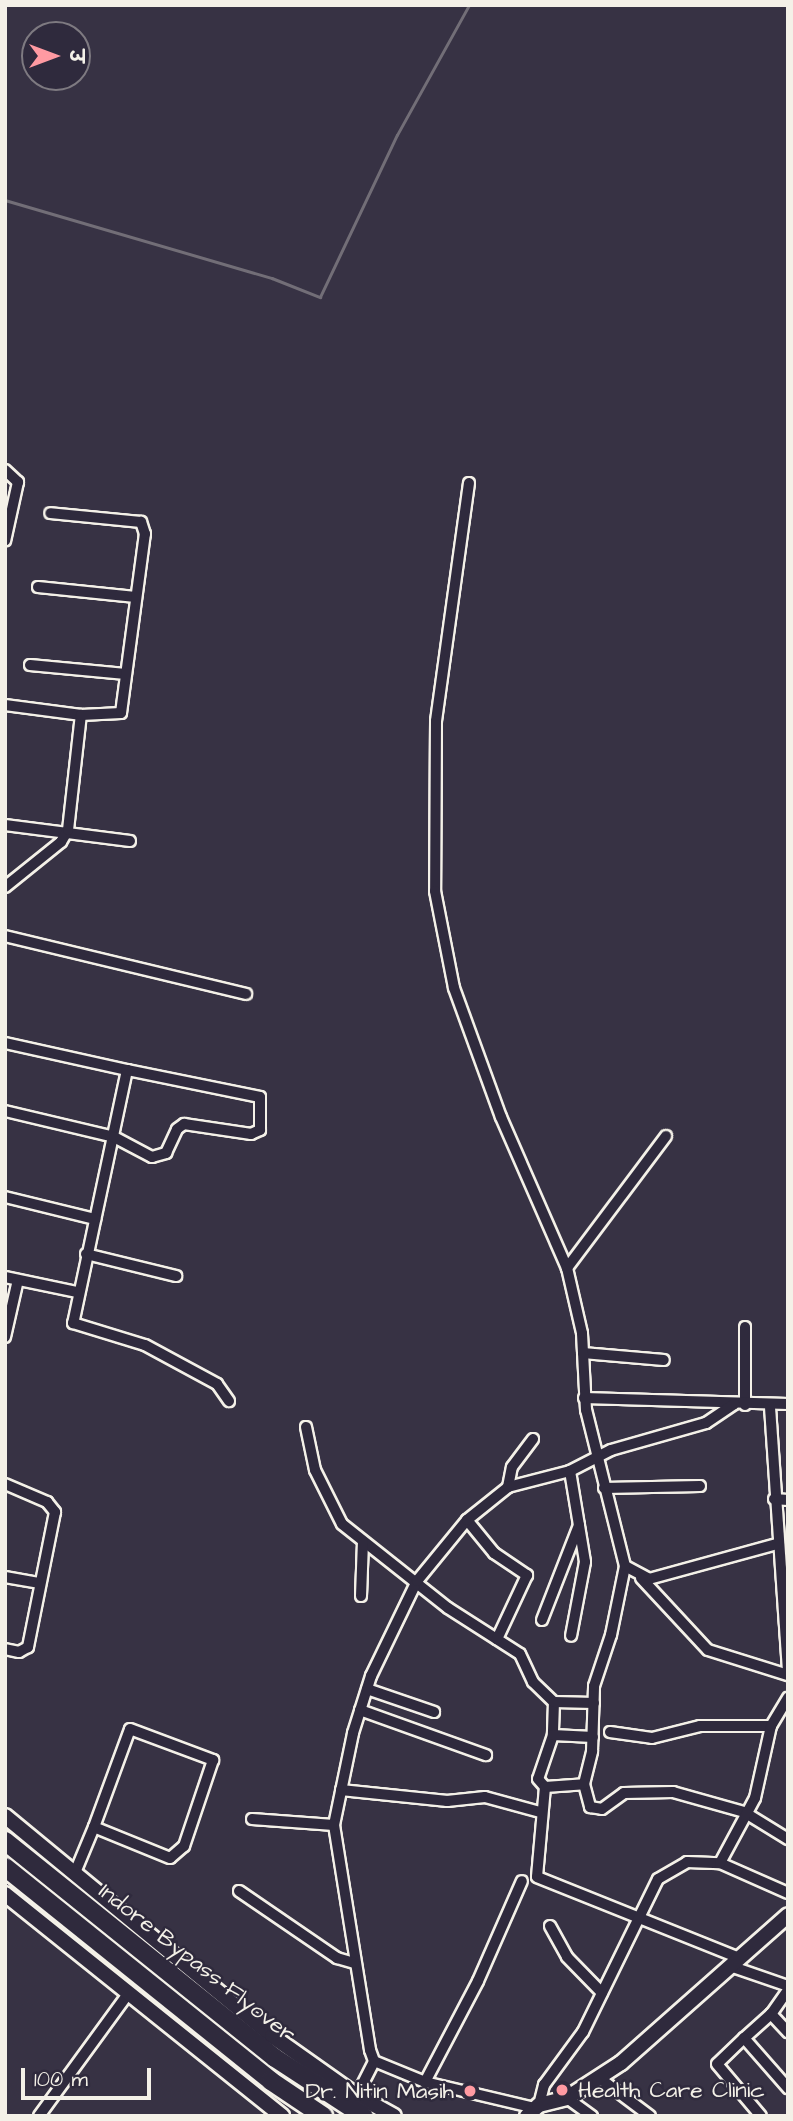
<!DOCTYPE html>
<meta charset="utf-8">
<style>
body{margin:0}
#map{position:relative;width:793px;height:2121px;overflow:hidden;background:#373244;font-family:"Architects Daughter","Playpen Sans Deva",sans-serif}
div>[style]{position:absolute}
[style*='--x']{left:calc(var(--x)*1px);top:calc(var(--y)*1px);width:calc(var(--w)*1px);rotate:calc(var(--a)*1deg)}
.stream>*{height:2.5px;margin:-1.25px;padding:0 1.25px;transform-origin:1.25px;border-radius:1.25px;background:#726e77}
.roads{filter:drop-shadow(2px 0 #f4f1e8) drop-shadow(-2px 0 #f4f1e8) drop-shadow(0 2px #f4f1e8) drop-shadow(0 -2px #f4f1e8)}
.street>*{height:10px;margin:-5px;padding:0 5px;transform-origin:5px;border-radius:5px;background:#2f2a3d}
.secondary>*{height:14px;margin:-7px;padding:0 7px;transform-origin:7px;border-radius:7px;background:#2f2a3d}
.highway>*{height:18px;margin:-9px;padding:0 9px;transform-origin:9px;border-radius:9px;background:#2f2a3d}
.dots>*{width:19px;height:19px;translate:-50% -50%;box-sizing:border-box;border:4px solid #2f2a3d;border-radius:50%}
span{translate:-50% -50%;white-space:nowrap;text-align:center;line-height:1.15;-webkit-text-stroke:5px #2f2a3d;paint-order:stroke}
.street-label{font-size:23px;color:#f4f1e8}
.poi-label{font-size:23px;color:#f4f1e8}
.left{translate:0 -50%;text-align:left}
.right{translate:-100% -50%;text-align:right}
.frame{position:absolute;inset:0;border:7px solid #f4f1e8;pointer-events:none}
.north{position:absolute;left:21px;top:21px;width:70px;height:70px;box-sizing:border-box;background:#2f2a3d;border:2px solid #7e7a81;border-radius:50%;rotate:90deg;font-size:19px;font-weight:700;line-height:28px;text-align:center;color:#f4f1e8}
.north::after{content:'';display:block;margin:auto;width:24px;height:32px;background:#ff9aa2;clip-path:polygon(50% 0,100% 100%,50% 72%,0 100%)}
.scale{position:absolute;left:21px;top:2068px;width:130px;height:32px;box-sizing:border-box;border:4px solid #f4f1e8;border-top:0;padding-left:9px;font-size:21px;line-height:24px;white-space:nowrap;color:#f4f1e8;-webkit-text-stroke:5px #2f2a3d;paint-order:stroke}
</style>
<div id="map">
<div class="stream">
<div style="--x:5;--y:200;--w:278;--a:16.3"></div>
<div style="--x:272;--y:278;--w:52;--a:21.6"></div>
<div style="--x:320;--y:297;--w:179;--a:-64.6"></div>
<div style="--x:397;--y:135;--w:149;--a:-61"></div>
</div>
<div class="roads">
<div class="street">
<div style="--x:5;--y:470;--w:18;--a:43"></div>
<div style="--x:18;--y:482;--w:60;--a:102.4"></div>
<div style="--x:469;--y:483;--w:240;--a:97.9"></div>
<div style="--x:436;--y:721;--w:170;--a:90.3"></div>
<div style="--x:435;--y:891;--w:99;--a:78.9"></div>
<div style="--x:454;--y:988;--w:137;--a:70"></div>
<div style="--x:501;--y:1117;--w:165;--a:66.4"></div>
<div style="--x:38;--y:587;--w:98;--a:5.9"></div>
<div style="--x:30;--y:665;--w:96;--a:5.4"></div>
<div style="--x:5;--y:705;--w:77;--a:7.5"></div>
<div style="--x:5;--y:825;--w:126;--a:7.3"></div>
<div style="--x:5;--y:887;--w:72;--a:-38.8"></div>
<div style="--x:61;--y:842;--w:14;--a:-60"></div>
<div style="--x:68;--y:830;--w:116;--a:-83.6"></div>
<div style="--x:81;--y:715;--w:40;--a:-2.9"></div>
<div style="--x:121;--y:713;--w:181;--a:-82.4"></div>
<div style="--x:145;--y:534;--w:13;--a:-108"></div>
<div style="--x:141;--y:522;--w:91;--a:-174.4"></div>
<div style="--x:5;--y:936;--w:248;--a:13.5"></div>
<div style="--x:5;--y:1043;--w:125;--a:12.5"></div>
<div style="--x:127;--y:1070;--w:259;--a:102"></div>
<div style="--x:73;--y:1323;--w:75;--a:17"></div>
<div style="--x:145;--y:1345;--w:82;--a:28.4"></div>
<div style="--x:217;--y:1384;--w:21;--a:55"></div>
<div style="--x:5;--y:1111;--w:112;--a:13.4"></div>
<div style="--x:114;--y:1137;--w:43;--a:27.8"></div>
<div style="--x:152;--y:1157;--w:15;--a:-16"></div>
<div style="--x:166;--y:1153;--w:26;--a:-65"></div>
<div style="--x:177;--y:1129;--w:9;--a:-36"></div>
<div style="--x:184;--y:1124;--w:68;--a:8.5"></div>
<div style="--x:251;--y:1134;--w:10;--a:-24"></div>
<div style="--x:260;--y:1130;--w:33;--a:-90"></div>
<div style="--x:260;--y:1097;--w:136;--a:-168.5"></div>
<div style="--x:5;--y:1197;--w:93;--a:13.7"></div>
<div style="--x:86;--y:1254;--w:93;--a:13.7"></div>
<div style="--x:5;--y:1277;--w:74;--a:11.8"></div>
<div style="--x:745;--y:1327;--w:78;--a:90"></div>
<div style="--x:5;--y:1337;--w:58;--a:-77.2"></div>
<div style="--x:583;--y:1353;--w:81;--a:4.9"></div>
<div style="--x:584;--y:1398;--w:204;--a:1.7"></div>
<div style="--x:770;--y:1407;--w:268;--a:86.1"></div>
<div style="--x:306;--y:1427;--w:44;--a:78.2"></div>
<div style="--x:315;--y:1470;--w:60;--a:63.4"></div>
<div style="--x:342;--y:1524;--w:135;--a:38.4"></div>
<div style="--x:448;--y:1608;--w:85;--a:32.6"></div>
<div style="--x:520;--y:1654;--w:31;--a:65"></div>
<div style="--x:533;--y:1682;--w:29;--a:44"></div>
<div style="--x:554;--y:1702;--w:33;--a:92"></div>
<div style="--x:553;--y:1735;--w:46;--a:108.8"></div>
<div style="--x:538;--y:1779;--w:11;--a:49"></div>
<div style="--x:545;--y:1787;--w:90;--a:95.1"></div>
<div style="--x:537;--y:1877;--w:219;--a:21.8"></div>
<div style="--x:570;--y:1471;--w:92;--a:80.6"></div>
<div style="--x:585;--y:1562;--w:75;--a:100.7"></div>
<div style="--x:5;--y:1484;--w:46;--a:23.2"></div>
<div style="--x:47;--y:1502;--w:13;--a:51"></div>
<div style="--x:55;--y:1512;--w:138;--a:101.3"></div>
<div style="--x:28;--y:1647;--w:10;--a:151"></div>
<div style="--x:19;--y:1652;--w:14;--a:-168"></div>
<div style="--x:508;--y:1487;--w:20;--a:-79"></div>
<div style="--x:512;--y:1467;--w:35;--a:-53"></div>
<div style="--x:604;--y:1488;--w:96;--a:-1.2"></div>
<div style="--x:774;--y:1499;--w:14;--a:4"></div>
<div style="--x:467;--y:1520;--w:43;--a:50.7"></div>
<div style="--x:494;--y:1553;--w:40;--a:34"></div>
<div style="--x:527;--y:1575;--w:71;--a:115.1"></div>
<div style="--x:625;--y:1566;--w:27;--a:28"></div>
<div style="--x:649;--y:1579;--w:133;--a:-15.3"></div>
<div style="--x:5;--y:1577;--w:34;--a:10"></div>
<div style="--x:641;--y:1578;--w:98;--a:47.1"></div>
<div style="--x:708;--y:1650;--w:84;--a:17.4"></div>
<div style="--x:361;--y:1596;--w:54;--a:-87.9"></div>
<div style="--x:542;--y:1620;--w:102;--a:-68.7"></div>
<div style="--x:367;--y:1689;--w:71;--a:18.9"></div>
<div style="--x:554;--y:1702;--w:40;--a:1.4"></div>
<div style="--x:360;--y:1710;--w:134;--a:19.7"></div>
<div style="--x:130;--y:1729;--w:89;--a:20.5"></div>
<div style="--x:213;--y:1760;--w:91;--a:108.6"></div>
<div style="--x:184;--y:1846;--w:18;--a:139"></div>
<div style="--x:170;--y:1858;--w:82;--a:-157.8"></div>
<div style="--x:94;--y:1827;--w:104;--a:-69.8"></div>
<div style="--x:610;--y:1732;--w:42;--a:8.1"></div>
<div style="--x:652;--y:1738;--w:49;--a:-14"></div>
<div style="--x:700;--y:1726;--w:71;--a:0"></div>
<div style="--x:553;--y:1735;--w:40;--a:2.9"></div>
<div style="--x:584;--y:1784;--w:24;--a:75"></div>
<div style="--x:590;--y:1807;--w:12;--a:9"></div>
<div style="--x:602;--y:1809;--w:27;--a:-36"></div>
<div style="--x:624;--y:1793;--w:49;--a:-1.2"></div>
<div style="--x:673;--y:1792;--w:74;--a:15.7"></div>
<div style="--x:744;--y:1812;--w:52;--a:31.5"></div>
<div style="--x:545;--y:1787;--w:39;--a:-4"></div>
<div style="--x:584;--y:1784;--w:34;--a:-76"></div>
<div style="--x:592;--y:1751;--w:65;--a:-88.2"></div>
<div style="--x:594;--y:1686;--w:54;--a:-71.6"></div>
<div style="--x:611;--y:1635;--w:70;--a:-78.5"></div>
<div style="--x:625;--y:1566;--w:161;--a:-104"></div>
<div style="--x:586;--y:1410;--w:77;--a:-93"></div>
<div style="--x:582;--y:1333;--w:67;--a:-103"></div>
<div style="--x:567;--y:1268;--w:165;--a:-53.1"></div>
<div style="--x:341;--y:1790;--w:107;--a:5.9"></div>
<div style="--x:447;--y:1801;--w:38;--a:-6"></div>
<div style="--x:485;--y:1797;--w:57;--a:15.3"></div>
<div style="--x:252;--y:1819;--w:82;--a:4.2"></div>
<div style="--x:334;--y:1825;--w:94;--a:-78.3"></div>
<div style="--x:353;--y:1733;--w:60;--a:-72.5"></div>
<div style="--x:371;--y:1676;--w:106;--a:-64.2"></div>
<div style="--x:417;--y:1581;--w:79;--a:-50.7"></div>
<div style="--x:467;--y:1520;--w:53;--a:-38.8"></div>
<div style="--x:508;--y:1487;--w:64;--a:-14.5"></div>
<div style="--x:570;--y:1471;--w:46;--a:-27.1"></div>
<div style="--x:611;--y:1450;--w:99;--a:-15.9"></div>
<div style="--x:706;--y:1423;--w:34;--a:-34"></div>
<div style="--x:334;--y:1825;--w:228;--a:80.9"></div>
<div style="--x:370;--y:2050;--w:12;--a:70"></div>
<div style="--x:374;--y:2061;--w:55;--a:22.4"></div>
<div style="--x:425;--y:2082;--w:114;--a:-62.3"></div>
<div style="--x:478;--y:1981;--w:109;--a:-66.3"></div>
<div style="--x:720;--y:1863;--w:74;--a:23.8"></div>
<div style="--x:74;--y:1875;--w:52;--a:-67.4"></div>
<div style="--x:239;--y:1891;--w:119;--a:34.4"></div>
<div style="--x:337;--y:1958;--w:18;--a:16"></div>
<div style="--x:550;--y:1926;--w:35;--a:61"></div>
<div style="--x:567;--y:1957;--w:50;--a:45.8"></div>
<div style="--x:730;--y:1966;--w:61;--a:19"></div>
<div style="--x:788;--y:1990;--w:29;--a:125"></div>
<div style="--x:771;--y:2014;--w:36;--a:138"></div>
<div style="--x:744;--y:2038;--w:67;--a:48.7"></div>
<div style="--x:771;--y:2014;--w:25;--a:47"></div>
<div style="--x:744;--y:2038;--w:37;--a:136"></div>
<div style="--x:717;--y:2064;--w:68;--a:49.8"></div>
<div style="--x:598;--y:2077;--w:65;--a:36.9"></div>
<div style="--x:425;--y:2082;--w:113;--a:13.3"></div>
<div style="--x:357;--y:2095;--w:38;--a:-63"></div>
<div style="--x:567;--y:2098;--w:31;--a:36"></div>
<div style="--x:539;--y:2105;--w:21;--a:-76"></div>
<div style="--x:544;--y:2085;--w:66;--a:-53.7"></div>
<div style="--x:583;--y:2032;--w:170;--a:-63.9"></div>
<div style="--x:658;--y:1879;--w:34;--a:-30"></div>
<div style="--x:687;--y:1862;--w:33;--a:2"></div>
<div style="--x:720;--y:1863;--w:74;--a:-61.7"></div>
<div style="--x:755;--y:1798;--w:74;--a:-77.5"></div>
<div style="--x:771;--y:1726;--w:33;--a:-59"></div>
<div style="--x:39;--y:2116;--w:151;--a:-53.9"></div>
</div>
<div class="secondary">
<div style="--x:5;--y:1816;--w:346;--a:39.5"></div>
<div style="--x:272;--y:2036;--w:97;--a:35.3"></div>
<div style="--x:351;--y:2092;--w:49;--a:29.2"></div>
<div style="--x:5;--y:1894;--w:355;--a:38.7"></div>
<div style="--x:527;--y:2116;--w:16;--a:-43"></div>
<div style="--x:539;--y:2105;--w:29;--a:-14"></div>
<div style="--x:567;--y:2098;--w:64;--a:-32.9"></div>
<div style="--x:621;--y:2063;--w:223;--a:-41.5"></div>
</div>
<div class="highway">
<div style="--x:5;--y:1841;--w:346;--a:38.8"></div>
<div style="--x:275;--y:2058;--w:106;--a:33.1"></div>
<div style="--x:5;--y:1867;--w:341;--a:38.8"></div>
<div style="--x:271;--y:2081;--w:63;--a:33.9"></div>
</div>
</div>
<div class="dots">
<div style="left:562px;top:2090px;background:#ff9aa2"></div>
<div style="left:470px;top:2091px;background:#ff9aa2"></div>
</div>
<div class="street-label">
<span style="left:197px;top:1963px;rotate:38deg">Indore Bypass Flyover</span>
</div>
<div class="poi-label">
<span class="left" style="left:578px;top:2090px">Health Care Clinic</span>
<span class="right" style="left:454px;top:2091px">Dr. Nitin Masih</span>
</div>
<div class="frame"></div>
<div class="north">उ</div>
<div class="scale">100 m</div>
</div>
